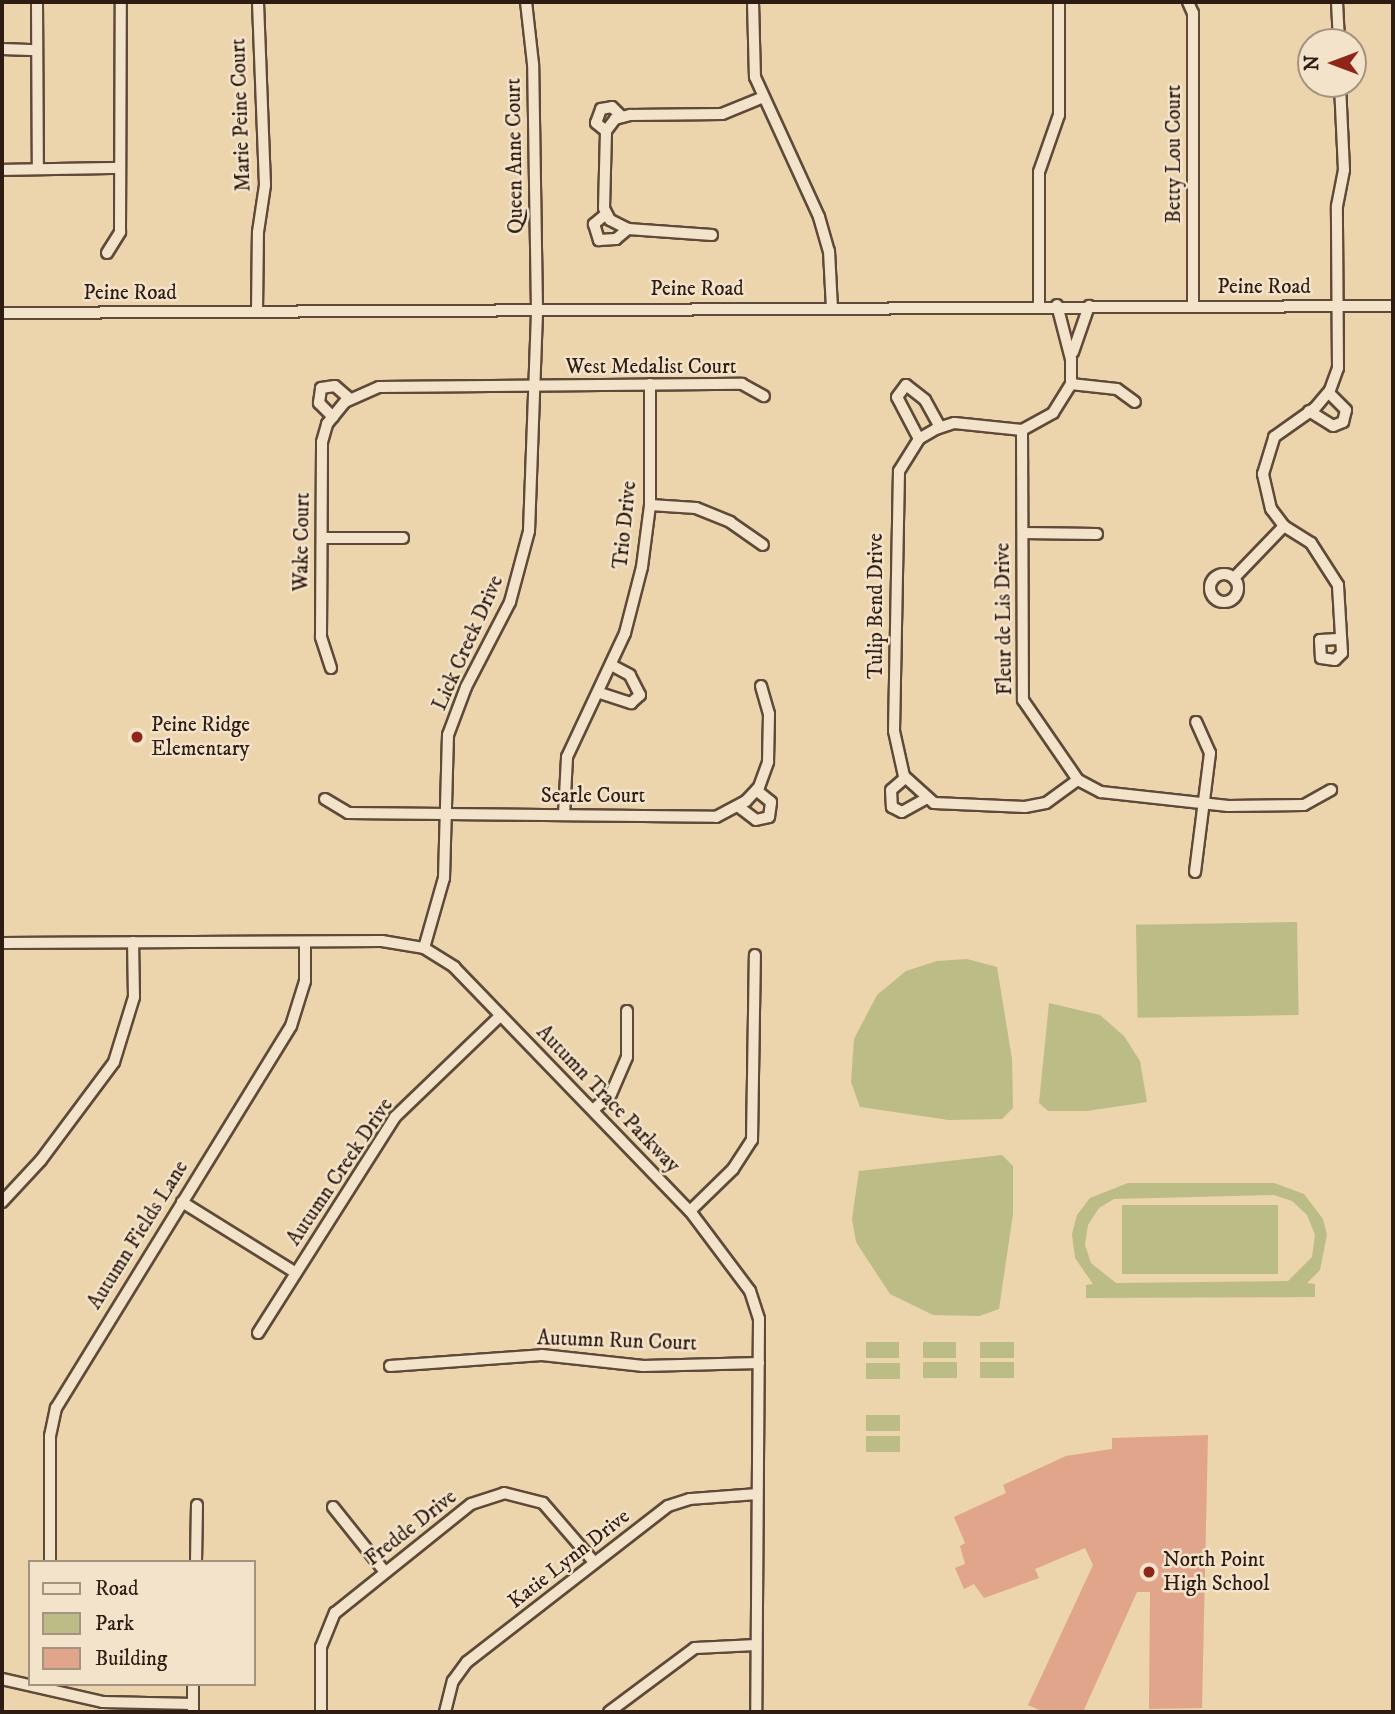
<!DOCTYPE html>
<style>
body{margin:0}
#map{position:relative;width:1395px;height:1714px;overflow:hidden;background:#ecd4ad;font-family:"IM FELL DW Pica",serif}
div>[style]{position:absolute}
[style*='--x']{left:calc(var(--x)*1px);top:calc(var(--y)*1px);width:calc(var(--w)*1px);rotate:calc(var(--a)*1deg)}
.green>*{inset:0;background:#bcbc87;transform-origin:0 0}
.building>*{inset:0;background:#e0a58a}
.roads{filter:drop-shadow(2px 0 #5e4a39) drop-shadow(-2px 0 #5e4a39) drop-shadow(0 2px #5e4a39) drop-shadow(0 -2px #5e4a39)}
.minor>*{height:10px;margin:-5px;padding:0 5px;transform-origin:5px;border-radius:5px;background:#f3e3ca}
.minor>.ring{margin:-5px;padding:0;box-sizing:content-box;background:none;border:10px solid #f3e3ca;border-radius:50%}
.dots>*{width:19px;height:19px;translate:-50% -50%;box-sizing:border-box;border:4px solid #f3e3ca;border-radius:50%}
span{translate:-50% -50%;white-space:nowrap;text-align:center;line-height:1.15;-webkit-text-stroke:5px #f3e3ca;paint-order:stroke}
.street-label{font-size:21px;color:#2e1c12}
.poi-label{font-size:21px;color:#2e1c12}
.left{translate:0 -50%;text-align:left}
.frame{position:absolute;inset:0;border:4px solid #2e1c12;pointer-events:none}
.legend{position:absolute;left:28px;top:1560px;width:228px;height:126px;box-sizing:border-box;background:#f3e3ca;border:2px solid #a49380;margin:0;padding:9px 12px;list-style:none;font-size:21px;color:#2e1c12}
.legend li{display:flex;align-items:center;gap:14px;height:35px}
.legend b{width:35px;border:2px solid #a49380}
.north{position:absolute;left:1297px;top:28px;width:70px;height:70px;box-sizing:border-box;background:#f3e3ca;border:2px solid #a49380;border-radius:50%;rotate:270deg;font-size:19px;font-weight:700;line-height:28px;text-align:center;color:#2e1c12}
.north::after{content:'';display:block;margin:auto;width:24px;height:32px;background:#8f2418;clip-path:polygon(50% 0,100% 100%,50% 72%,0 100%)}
</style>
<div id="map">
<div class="green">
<div style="left:1297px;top:922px;width:93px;height:161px;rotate:89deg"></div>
<div style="clip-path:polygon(967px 959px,997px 967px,1012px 1059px,1013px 1108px,1002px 1119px,949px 1120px,860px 1107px,851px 1082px,854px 1039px,877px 995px,906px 971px,937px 961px)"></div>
<div style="clip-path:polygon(1049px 1003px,1100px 1015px,1124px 1036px,1140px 1061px,1147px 1102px,1087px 1111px,1048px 1111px,1039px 1103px)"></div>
<div style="clip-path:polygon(1002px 1155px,1013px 1166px,1013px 1214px,999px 1309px,979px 1316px,933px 1315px,890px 1294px,856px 1242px,852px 1219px,859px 1171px)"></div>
<div style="clip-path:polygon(evenodd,1128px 1183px,1274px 1183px,1304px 1194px,1323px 1219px,1327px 1235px,1320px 1270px,1307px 1283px,1315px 1284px,1315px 1297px,1086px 1298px,1086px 1285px,1093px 1284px,1075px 1258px,1072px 1234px,1077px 1215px,1090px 1198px,1128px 1183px,1274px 1195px,1292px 1201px,1307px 1215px,1315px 1235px,1312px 1257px,1288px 1281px,1116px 1283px,1091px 1263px,1085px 1245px,1088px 1225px,1099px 1208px,1114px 1199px,1274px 1195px)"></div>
<div style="left:1278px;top:1205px;width:69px;height:156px;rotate:90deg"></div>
<div style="left:899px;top:1342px;width:16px;height:33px;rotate:90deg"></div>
<div style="left:923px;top:1342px;width:33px;height:16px"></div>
<div style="left:980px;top:1342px;width:34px;height:16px"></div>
<div style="left:957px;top:1362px;width:16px;height:34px;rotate:90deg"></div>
<div style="left:980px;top:1362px;width:34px;height:16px"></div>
<div style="left:866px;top:1363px;width:34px;height:16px"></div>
<div style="left:900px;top:1415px;width:16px;height:34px;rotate:90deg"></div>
<div style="left:866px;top:1436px;width:34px;height:16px"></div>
</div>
<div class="building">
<div style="clip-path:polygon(1208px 1435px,1202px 1708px,1149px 1709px,1150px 1592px,1137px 1592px,1083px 1712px,1044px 1712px,1028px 1705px,1093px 1565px,1085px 1548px,1035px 1569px,1039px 1578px,984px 1598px,974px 1584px,964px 1589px,955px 1568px,965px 1564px,960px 1546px,965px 1543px,954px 1517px,1006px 1493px,1003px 1485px,1066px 1456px,1112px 1449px,1112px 1438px)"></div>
</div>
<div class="roads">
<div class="minor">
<div style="--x:37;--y:2;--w:165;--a:89.7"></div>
<div style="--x:753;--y:2;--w:75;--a:88.5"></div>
<div style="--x:755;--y:77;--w:154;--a:65.4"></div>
<div style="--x:819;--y:217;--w:35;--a:74"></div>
<div style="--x:829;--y:251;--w:57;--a:87"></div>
<div style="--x:1188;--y:2;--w:12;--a:66"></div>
<div style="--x:1193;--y:13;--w:294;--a:90"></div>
<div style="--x:1337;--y:2;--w:40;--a:87.1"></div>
<div style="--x:2;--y:49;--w:35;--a:2"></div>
<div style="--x:606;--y:131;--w:13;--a:-141"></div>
<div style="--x:596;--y:123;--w:15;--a:-70"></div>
<div style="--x:601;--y:109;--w:11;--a:-10"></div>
<div style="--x:612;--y:107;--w:14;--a:45"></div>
<div style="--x:2;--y:170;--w:118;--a:-1"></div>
<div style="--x:606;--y:214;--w:16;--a:140"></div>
<div style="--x:594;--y:224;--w:17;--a:73"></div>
<div style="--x:599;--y:240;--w:17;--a:-3"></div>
<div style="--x:616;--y:239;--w:16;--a:-40"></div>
<div style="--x:712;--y:235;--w:84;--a:-175.9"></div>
<div style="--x:628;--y:229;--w:20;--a:-153"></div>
<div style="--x:610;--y:220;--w:13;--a:-117"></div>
<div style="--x:604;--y:208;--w:77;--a:-88.5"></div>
<div style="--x:606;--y:131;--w:15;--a:-53"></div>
<div style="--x:615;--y:119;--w:16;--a:-15"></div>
<div style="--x:630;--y:115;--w:92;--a:-0.6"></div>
<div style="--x:722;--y:114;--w:42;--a:-22.3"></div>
<div style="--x:107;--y:253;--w:25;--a:-58"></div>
<div style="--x:120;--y:232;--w:230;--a:-89.8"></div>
<div style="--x:1057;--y:305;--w:56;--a:75.5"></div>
<div style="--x:1071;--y:359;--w:25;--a:90"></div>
<div style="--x:1071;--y:384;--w:34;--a:122"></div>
<div style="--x:1053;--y:413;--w:35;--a:151"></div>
<div style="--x:1022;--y:430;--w:68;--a:-174.1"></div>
<div style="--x:954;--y:423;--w:19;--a:162"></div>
<div style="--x:936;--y:429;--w:20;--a:150"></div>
<div style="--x:919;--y:439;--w:38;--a:122"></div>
<div style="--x:899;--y:471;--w:260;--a:91.1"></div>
<div style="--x:894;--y:731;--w:46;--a:77.5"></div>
<div style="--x:904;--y:776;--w:40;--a:42"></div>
<div style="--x:934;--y:803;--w:91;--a:2.5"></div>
<div style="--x:1025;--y:807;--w:21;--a:-11"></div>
<div style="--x:1046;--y:803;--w:39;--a:-36"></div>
<div style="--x:1039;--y:306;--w:134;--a:-90"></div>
<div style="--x:1039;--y:172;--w:60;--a:-70.7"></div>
<div style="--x:1059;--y:115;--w:113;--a:-90"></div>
<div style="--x:257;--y:311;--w:79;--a:-89.3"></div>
<div style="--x:258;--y:232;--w:48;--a:-81.5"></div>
<div style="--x:265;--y:185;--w:183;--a:-92.2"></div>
<div style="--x:2;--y:313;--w:1391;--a:-0.29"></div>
<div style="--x:1073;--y:352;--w:49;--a:-70.8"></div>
<div style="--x:1071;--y:384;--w:46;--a:6.2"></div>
<div style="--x:1117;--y:389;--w:22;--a:36"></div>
<div style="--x:1309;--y:411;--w:28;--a:32"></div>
<div style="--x:1333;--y:426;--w:11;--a:-22"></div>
<div style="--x:1343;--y:422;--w:12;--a:-76"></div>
<div style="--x:1346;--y:410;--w:24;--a:-135"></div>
<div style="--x:333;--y:417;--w:20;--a:-135"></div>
<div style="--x:319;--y:403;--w:15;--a:-82"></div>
<div style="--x:321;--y:388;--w:14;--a:-8"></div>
<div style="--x:335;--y:386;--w:20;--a:41"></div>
<div style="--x:1022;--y:430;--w:270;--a:89.8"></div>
<div style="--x:1023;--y:700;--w:97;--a:55.5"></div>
<div style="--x:1078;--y:780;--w:26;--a:28"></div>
<div style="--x:1101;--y:792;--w:128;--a:6.3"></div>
<div style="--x:1228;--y:806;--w:76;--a:-0.8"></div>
<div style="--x:1304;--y:805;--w:31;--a:-29"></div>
<div style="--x:919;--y:439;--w:47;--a:-117.6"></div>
<div style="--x:897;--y:397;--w:15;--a:-53"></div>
<div style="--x:906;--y:385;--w:24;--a:38"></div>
<div style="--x:925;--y:400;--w:31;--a:61"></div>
<div style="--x:650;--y:505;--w:46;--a:3.7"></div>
<div style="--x:696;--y:508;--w:37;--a:22"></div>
<div style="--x:730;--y:522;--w:40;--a:34.9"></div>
<div style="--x:1023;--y:533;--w:74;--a:0.8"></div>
<div style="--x:322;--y:538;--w:81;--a:0"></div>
<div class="ring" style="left:1210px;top:574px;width:18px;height:18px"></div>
<div style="--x:1234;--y:578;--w:72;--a:-46.1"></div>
<div style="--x:1338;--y:639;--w:18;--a:177"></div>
<div style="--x:1320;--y:640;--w:18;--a:87"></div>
<div style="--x:1321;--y:658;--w:14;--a:8"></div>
<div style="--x:1335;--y:660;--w:10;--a:-45"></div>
<div style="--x:1342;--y:653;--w:68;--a:-93.4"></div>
<div style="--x:1338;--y:585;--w:50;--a:-122.7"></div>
<div style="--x:1311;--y:543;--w:32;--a:-148"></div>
<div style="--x:1284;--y:526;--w:21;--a:-127"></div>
<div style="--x:1271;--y:509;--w:36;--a:-103"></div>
<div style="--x:1263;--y:474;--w:39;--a:-73"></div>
<div style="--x:1274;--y:437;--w:50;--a:-35.3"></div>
<div style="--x:1315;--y:408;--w:23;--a:-50"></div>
<div style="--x:1330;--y:390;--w:23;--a:-70"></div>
<div style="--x:1338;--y:368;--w:162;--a:-90.4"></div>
<div style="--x:1337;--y:206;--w:37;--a:-79"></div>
<div style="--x:1344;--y:170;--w:86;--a:-92.7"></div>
<div style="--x:331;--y:668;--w:33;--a:-108"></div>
<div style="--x:321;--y:637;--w:195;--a:-89.7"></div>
<div style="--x:322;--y:442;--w:19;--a:-74"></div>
<div style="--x:327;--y:424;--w:28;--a:-51"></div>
<div style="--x:345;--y:402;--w:37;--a:-24"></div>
<div style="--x:379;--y:387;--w:363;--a:-0.5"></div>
<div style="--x:742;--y:384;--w:25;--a:29"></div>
<div style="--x:600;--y:693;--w:33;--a:18"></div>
<div style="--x:631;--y:703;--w:12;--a:-42"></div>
<div style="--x:640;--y:695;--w:22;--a:-117"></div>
<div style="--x:630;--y:675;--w:21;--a:-152"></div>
<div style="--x:905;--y:778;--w:18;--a:139"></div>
<div style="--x:891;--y:790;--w:17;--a:87"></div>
<div style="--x:892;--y:807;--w:11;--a:27"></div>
<div style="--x:902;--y:812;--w:29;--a:-29"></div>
<div style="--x:325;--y:799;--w:27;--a:31"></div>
<div style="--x:348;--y:813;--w:368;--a:0.6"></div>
<div style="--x:716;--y:817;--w:34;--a:-28"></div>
<div style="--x:746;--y:801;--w:19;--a:-47"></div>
<div style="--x:759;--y:787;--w:27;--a:-70"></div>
<div style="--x:768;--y:762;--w:48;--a:-88.8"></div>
<div style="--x:769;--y:714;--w:29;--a:-106"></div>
<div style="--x:739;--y:807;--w:21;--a:37"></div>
<div style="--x:756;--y:820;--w:13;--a:-13"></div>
<div style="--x:769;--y:817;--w:15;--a:-82"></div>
<div style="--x:771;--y:802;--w:19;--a:-141"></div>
<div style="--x:564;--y:815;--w:58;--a:-87"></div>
<div style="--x:567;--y:757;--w:137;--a:-64.9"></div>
<div style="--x:625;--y:633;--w:68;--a:-75.6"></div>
<div style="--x:642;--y:567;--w:63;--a:-82.6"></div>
<div style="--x:650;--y:505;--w:121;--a:-90"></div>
<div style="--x:1195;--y:872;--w:120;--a:-82.8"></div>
<div style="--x:1210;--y:753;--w:34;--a:-114"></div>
<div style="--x:2;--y:943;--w:380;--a:-0.3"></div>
<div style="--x:382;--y:941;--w:43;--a:9.5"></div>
<div style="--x:424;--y:948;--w:36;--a:32"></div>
<div style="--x:454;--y:967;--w:339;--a:46"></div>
<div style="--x:690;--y:1211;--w:100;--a:53.1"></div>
<div style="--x:750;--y:1291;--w:29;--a:72"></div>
<div style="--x:759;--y:1319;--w:393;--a:90.4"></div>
<div style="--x:424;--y:948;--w:73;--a:-74.1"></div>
<div style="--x:444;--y:878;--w:143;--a:-88.4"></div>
<div style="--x:448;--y:735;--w:51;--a:-69.4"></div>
<div style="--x:466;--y:687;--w:96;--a:-62.6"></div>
<div style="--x:510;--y:602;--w:73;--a:-75"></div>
<div style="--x:529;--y:531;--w:221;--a:-87.9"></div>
<div style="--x:537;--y:310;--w:246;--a:-90.9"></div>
<div style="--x:533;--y:64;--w:62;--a:-96.4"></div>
<div style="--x:593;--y:1110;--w:24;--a:-42"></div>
<div style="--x:611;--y:1094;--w:40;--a:-66.6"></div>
<div style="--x:627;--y:1057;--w:46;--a:-90"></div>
<div style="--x:2;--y:1202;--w:57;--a:-47.1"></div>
<div style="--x:41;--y:1160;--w:122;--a:-53.3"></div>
<div style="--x:114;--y:1062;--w:68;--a:-72.9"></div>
<div style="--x:134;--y:997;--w:55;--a:-91"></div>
<div style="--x:182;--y:1202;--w:134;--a:31.9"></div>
<div style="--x:690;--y:1211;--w:60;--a:-44.3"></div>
<div style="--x:733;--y:1169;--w:35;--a:-57"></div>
<div style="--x:752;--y:1140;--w:185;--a:-89.1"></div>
<div style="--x:258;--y:1333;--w:256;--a:-57.6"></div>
<div style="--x:395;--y:1117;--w:146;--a:-43.9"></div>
<div style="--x:390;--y:1366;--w:152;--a:-4.1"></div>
<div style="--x:542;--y:1355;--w:102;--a:6.2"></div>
<div style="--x:643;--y:1366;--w:116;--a:-1.5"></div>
<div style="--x:333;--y:1507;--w:83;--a:51.3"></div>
<div style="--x:50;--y:1562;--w:126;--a:-90"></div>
<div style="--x:50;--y:1436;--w:29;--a:-78"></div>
<div style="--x:56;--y:1408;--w:448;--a:-58.4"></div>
<div style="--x:291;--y:1026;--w:47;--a:-72.7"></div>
<div style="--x:305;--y:981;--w:39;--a:-90"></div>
<div style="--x:196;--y:1562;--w:57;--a:-89"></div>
<div style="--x:2;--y:1679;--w:104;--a:12.8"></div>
<div style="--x:103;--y:1702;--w:90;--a:1.3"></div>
<div style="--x:193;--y:1712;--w:28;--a:-90"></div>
<div style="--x:321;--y:1712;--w:65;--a:-90"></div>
<div style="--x:321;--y:1647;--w:37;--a:-68"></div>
<div style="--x:335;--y:1613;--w:174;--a:-38.7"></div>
<div style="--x:471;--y:1504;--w:35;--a:-18"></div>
<div style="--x:504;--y:1493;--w:40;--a:14.4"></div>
<div style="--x:543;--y:1503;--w:77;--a:49.2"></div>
<div style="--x:445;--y:1712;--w:32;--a:-76"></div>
<div style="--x:453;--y:1681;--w:24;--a:-54"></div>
<div style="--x:467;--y:1662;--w:254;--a:-37.8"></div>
<div style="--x:668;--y:1506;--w:23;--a:-18"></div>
<div style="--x:690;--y:1499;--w:66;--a:-4.3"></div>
<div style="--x:609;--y:1712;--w:107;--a:-36.7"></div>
<div style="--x:695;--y:1648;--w:61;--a:-2.8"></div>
</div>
</div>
<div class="dots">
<div style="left:137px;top:737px;background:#8f2418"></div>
<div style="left:1149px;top:1572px;background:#8f2418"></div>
</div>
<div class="street-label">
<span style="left:241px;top:115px;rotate:-92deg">Marie Peine Court</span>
<span style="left:1174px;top:154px;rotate:-90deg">Betty Lou Court</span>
<span style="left:515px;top:156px;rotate:-91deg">Queen Anne Court</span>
<span style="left:1264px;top:287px">Peine Road</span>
<span style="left:697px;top:289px">Peine Road</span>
<span style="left:130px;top:293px">Peine Road</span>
<span style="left:651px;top:367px">West Medalist Court</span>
<span style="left:625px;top:525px;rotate:-84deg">Trio Drive</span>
<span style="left:302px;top:542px;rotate:-89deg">Wake Court</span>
<span style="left:876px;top:606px;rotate:-90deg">Tulip Bend Drive</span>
<span style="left:1004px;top:619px;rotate:-91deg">Fleur de Lis Drive</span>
<span style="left:468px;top:643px;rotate:-66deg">Lick Creek Drive</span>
<span style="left:593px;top:796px">Searle Court</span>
<span style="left:608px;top:1099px;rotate:46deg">Autumn Trace Parkway</span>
<span style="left:340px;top:1172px;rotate:-56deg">Autumn Creek Drive</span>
<span style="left:138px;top:1235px;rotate:-58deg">Autumn Fields Lane</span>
<span style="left:617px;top:1341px;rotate:2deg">Autumn Run Court</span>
<span style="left:411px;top:1528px;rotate:-38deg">Fredde Drive</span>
<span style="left:569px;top:1559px;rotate:-38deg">Katie Lynn Drive</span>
</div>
<div class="poi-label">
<span class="left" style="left:151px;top:737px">Peine Ridge<br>Elementary</span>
<span class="left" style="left:1163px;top:1572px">North Point<br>High School</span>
</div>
<div class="frame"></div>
<ul class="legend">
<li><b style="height:9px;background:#f3e3ca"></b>Road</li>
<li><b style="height:19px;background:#bcbc87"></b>Park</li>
<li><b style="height:19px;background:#e0a58a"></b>Building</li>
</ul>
<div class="north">N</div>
</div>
